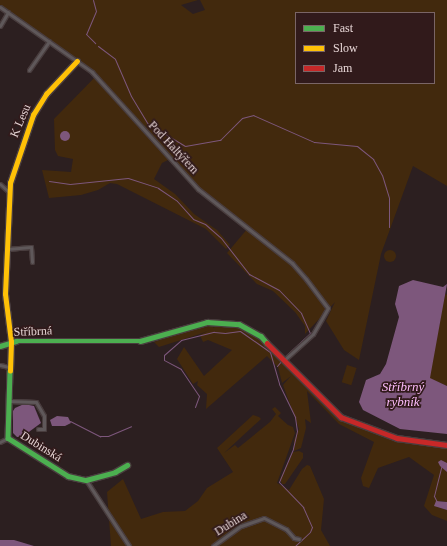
<!DOCTYPE html>
<meta charset="utf-8">
<style>
body{margin:0}
#map{position:relative;width:447px;height:546px;overflow:hidden;background:#2c1f20;font-family:"Times New Roman",serif}
div>[style]{position:absolute}
[style*='--x']{left:calc(var(--x)*1px);top:calc(var(--y)*1px);width:calc(var(--w)*1px);rotate:calc(var(--a)*1deg)}
.green>*{inset:0;background:#42290d;transform-origin:0 0}
.round{border-radius:50%}
.water>*{inset:0;background:#7d577c}
.stream>*{height:1px;margin:-0.5px;padding:0 0.5px;transform-origin:0.5px;border-radius:0.5px;background:#7d577c}
.roads{filter:drop-shadow(1px 0 #493d3e) drop-shadow(-1px 0 #493d3e) drop-shadow(0 1px #493d3e) drop-shadow(0 -1px #493d3e)}
.street>*{height:3px;margin:-1.5px;padding:0 1.5px;transform-origin:1.5px;border-radius:1.5px;background:#5f585a}
.fast>*{height:4.5px;margin:-2.25px;padding:0 2.25px;transform-origin:2.25px;border-radius:2.25px;background:#4caf50}
.slow>*{height:4.5px;margin:-2.25px;padding:0 2.25px;transform-origin:2.25px;border-radius:2.25px;background:#ffc107}
.jam>*{height:4.5px;margin:-2.25px;padding:0 2.25px;transform-origin:2.25px;border-radius:2.25px;background:#c62828}
span{translate:-50% -50%;white-space:nowrap;text-align:center;line-height:1.15;-webkit-text-stroke:3.5px #311a1b;paint-order:stroke}
.street-label{font-size:12px;color:#e7d6d6}
.water-label{font-size:13px;color:#fdbdfc;font-style:italic}
.legend{position:absolute;left:295px;top:12px;width:140px;height:72px;box-sizing:border-box;background:#311a1b;border:1px solid #7a6566;margin:0;padding:5px 7px;list-style:none;font-size:12px;color:#e7d6d6}
.legend li{display:flex;align-items:center;gap:8px;height:20px}
.legend b{width:20px;border:1px solid #7a6566}
</style>
<div id="map">
<div class="green">
<div style="clip-path:polygon(evenodd,0 0,198px 0,181px 5px,193px 14px,205px 10px,200px 0,447px 0,447px 186px,413px 166px,381px 254px,359px 360px,344px 350px,326px 321px,335px 302px,305px 334px,305px 326px,295px 312px,273px 291px,257px 284px,227px 253px,248px 228px,245px 229px,191px 183px,168px 160px,162px 163px,154px 179px,175px 194px,194px 214px,217px 230px,230px 245px,226px 249px,206px 229px,117px 184px,110px 183px,98px 190px,81px 195px,49px 198px,42px 170px,71px 172px,73px 159px,58px 156px,55px 150px,54px 119px,98px 74px,0 7px,0 0,296px 13px,434px 13px,434px 83px,296px 83px,296px 13px)"></div>
<div class="round" style="left:384px;top:250px;width:12px;height:12px"></div>
<div style="clip-path:polygon(445px 294px,447px 295px,447px 386px,429px 378px)"></div>
<div style="clip-path:polygon(220px 324px,245px 328px,257px 336px,329px 410px,343px 421px,387px 438px,447px 449px,447px 502px,440px 501px,437px 507px,447px 510px,447px 521px,432px 515px,424px 506px,434px 475px,409px 457px,378px 468px,369px 488px,363px 486px,361px 478px,374px 442px,339px 424px,307px 391px,311px 423px,305px 419px,306px 428px,301px 448px,294px 451px,294px 440px,299px 429px,283px 385px,291px 376px,282px 383px,278px 367px,267px 356px,206px 409px,207px 394px,197px 385px,198px 381px,193px 384px,177px 359px,184px 347px,204px 376px,232px 350px,208px 340px,203px 342px,200px 335px)"></div>
<div style="clip-path:polygon(213px 325px,213px 329px,200px 334px,159px 347px,154px 342px,187px 331px)"></div>
<div style="left:347px;top:365px;width:10px;height:18px;rotate:17deg"></div>
<div style="clip-path:polygon(275px 407px,281px 413px,278px 416px,288px 425px,293px 427px,295px 433px,277px 483px,289px 490px,302px 469px,307px 465px,310px 466px,324px 499px,321px 530px,330px 546px,111px 546px,107px 492px,123px 479px,141px 519px,163px 512px,185px 511px,198px 501px,207px 488px,233px 472px,217px 448px,253px 415px,259px 417px,261px 419px,224px 453px,235px 445px,238px 448px,270px 422px,276px 414px,272px 409px)"></div>
<div style="clip-path:polygon(299px 451px,303px 453px,303px 458px,285px 484px,282px 484px,280px 479px,293px 452px)"></div>
</div>
<div class="water">
<div class="round" style="left:60px;top:131px;width:10px;height:10px"></div>
<div style="clip-path:polygon(413px 280px,443px 287px,447px 284px,430px 378px,447px 386px,447px 434px,400px 429px,363px 410px,359px 402px,366px 380px,380px 374px,386px 364px,399px 317px,395px 304px,399px 286px)"></div>
<div style="clip-path:polygon(24px 404px,34px 406px,41px 423px,22px 437px,17px 437px,13px 433px,13px 411px,15px 408px)"></div>
<div style="clip-path:polygon(57px 416px,68px 417px,71px 423px,65px 426px,52px 426px,50px 420px)"></div>
<div style="clip-path:polygon(441px 460px,447px 463px,447px 472px,440px 466px,438px 462px)"></div>
<div style="clip-path:polygon(436px 501px,447px 502px,447px 510px,434px 506px)"></div>
<div style="clip-path:polygon(0 540px,14px 540px,34px 546px,0 546px)"></div>
</div>
<div class="stream">
<div style="--x:93;--y:0;--w:11;--a:75"></div>
<div style="--x:96;--y:11;--w:25;--a:113"></div>
<div style="--x:86;--y:34;--w:13;--a:45"></div>
<div style="--x:98;--y:46;--w:21;--a:37"></div>
<div style="--x:115;--y:59;--w:40;--a:66.6"></div>
<div style="--x:131;--y:96;--w:31;--a:59"></div>
<div style="--x:147;--y:123;--w:44;--a:31.2"></div>
<div style="--x:185;--y:146;--w:36;--a:-10"></div>
<div style="--x:220;--y:140;--w:31;--a:-45"></div>
<div style="--x:242;--y:118;--w:11;--a:-15"></div>
<div style="--x:253;--y:115;--w:67;--a:23.9"></div>
<div style="--x:314;--y:142;--w:43;--a:5.3"></div>
<div style="--x:357;--y:146;--w:21;--a:39"></div>
<div style="--x:373;--y:159;--w:18;--a:61"></div>
<div style="--x:382;--y:175;--w:24;--a:73"></div>
<div style="--x:389;--y:198;--w:29;--a:90"></div>
<div style="--x:49;--y:181;--w:21;--a:8"></div>
<div style="--x:70;--y:184;--w:58;--a:-5.9"></div>
<div style="--x:128;--y:178;--w:32;--a:18"></div>
<div style="--x:158;--y:188;--w:23;--a:34"></div>
<div style="--x:177;--y:201;--w:24;--a:48"></div>
<div style="--x:193;--y:219;--w:13;--a:23"></div>
<div style="--x:205;--y:224;--w:21;--a:41"></div>
<div style="--x:221;--y:238;--w:46;--a:52.1"></div>
<div style="--x:249;--y:274;--w:34;--a:28"></div>
<div style="--x:279;--y:290;--w:32;--a:46"></div>
<div style="--x:301;--y:313;--w:22;--a:66"></div>
<div style="--x:310;--y:333;--w:35;--a:137"></div>
<div style="--x:277;--y:366;--w:6;--a:-51"></div>
<div style="--x:195;--y:407;--w:12;--a:-70"></div>
<div style="--x:199;--y:396;--w:32;--a:-124"></div>
<div style="--x:181;--y:369;--w:19;--a:-152"></div>
<div style="--x:164;--y:360;--w:5;--a:-90"></div>
<div style="--x:164;--y:355;--w:23;--a:-41"></div>
<div style="--x:181;--y:340;--w:34;--a:-14"></div>
<div style="--x:214;--y:332;--w:11;--a:5"></div>
<div style="--x:225;--y:333;--w:15;--a:-8"></div>
<div style="--x:240;--y:331;--w:37;--a:35"></div>
<div style="--x:270;--y:352;--w:33;--a:74"></div>
<div style="--x:279;--y:384;--w:37;--a:64"></div>
<div style="--x:295;--y:417;--w:14;--a:82"></div>
<div style="--x:297;--y:431;--w:18;--a:103"></div>
<div style="--x:293;--y:449;--w:36;--a:113"></div>
<div style="--x:279;--y:482;--w:35;--a:46"></div>
<div style="--x:303;--y:507;--w:22;--a:66"></div>
<div style="--x:312;--y:527;--w:5;--a:112"></div>
<div style="--x:310;--y:532;--w:21;--a:137"></div>
<div style="--x:70;--y:421;--w:34;--a:27"></div>
<div style="--x:100;--y:436;--w:8;--a:0"></div>
<div style="--x:108;--y:436;--w:25;--a:-23"></div>
<div style="--x:437;--y:502;--w:7;--a:-117"></div>
<div style="--x:434;--y:496;--w:30;--a:-76"></div>
</div>
<div class="roads">
<div class="street">
<div style="--x:0;--y:7;--w:113;--a:35.2"></div>
<div style="--x:92;--y:72;--w:158;--a:47.8"></div>
<div style="--x:198;--y:189;--w:120;--a:38.2"></div>
<div style="--x:292;--y:263;--w:21;--a:49"></div>
<div style="--x:306;--y:279;--w:36;--a:53"></div>
<div style="--x:328;--y:308;--w:30;--a:120"></div>
<div style="--x:313;--y:334;--w:39;--a:138"></div>
<div style="--x:0;--y:26;--w:16;--a:-60"></div>
<div style="--x:29;--y:70;--w:35;--a:-55"></div>
<div style="--x:0;--y:184;--w:13;--a:42"></div>
<div style="--x:7;--y:249;--w:24;--a:-5"></div>
<div style="--x:31;--y:247;--w:15;--a:86"></div>
<div style="--x:0;--y:365;--w:9;--a:13"></div>
<div style="--x:9;--y:401;--w:27;--a:2"></div>
<div style="--x:36;--y:402;--w:16;--a:60"></div>
<div style="--x:44;--y:416;--w:13;--a:90"></div>
<div style="--x:44;--y:429;--w:6;--a:180"></div>
<div style="--x:0;--y:442;--w:9;--a:-27"></div>
<div style="--x:86;--y:480;--w:79;--a:56.9"></div>
<div style="--x:213;--y:546;--w:34;--a:-36"></div>
<div style="--x:241;--y:526;--w:24;--a:-19"></div>
<div style="--x:264;--y:518;--w:25;--a:27"></div>
<div style="--x:286;--y:529;--w:12;--a:48"></div>
<div style="--x:294;--y:538;--w:5;--a:11"></div>
</div>
<div class="fast">
<div style="--x:0;--y:346;--w:17;--a:-17"></div>
<div style="--x:16;--y:341;--w:124;--a:0"></div>
<div style="--x:140;--y:341;--w:70;--a:-15.8"></div>
<div style="--x:207;--y:322;--w:32;--a:4"></div>
<div style="--x:239;--y:324;--w:25;--a:29"></div>
<div style="--x:261;--y:336;--w:9;--a:49"></div>
<div style="--x:10;--y:371;--w:67;--a:91.7"></div>
<div style="--x:8;--y:438;--w:71;--a:32.3"></div>
<div style="--x:68;--y:476;--w:18;--a:13"></div>
<div style="--x:86;--y:480;--w:30;--a:-15"></div>
<div style="--x:115;--y:472;--w:14;--a:-30"></div>
</div>
<div class="slow">
<div style="--x:10;--y:371;--w:29;--a:-88"></div>
<div style="--x:11;--y:342;--w:48;--a:-97.1"></div>
<div style="--x:5;--y:294;--w:111;--a:-87.4"></div>
<div style="--x:10;--y:183;--w:72;--a:-71.3"></div>
<div style="--x:33;--y:115;--w:25;--a:-58"></div>
<div style="--x:46;--y:94;--w:45;--a:-46.8"></div>
</div>
<div class="jam">
<div style="--x:267;--y:343;--w:105;--a:45"></div>
<div style="--x:341;--y:417;--w:60;--a:20.6"></div>
<div style="--x:397;--y:438;--w:50;--a:8"></div>
</div>
</div>
<div class="street-label">
<span style="left:21px;top:121px;rotate:-67deg">K Lesu</span>
<span style="left:173px;top:148px;rotate:47deg">Pod Haltýřem</span>
<span style="left:33px;top:332px;rotate:-2deg">Stříbrná</span>
<span style="left:41px;top:447px;rotate:32deg">Dubinská</span>
<span style="left:231px;top:524px;rotate:-32deg">Dubina</span>
</div>
<div class="water-label">
<span style="left:403px;top:395px">Stříbrný<br>rybník</span>
</div>
<ul class="legend">
<li><b style="height:5px;background:#4caf50"></b>Fast</li>
<li><b style="height:5px;background:#ffc107"></b>Slow</li>
<li><b style="height:5px;background:#c62828"></b>Jam</li>
</ul>
</div>
